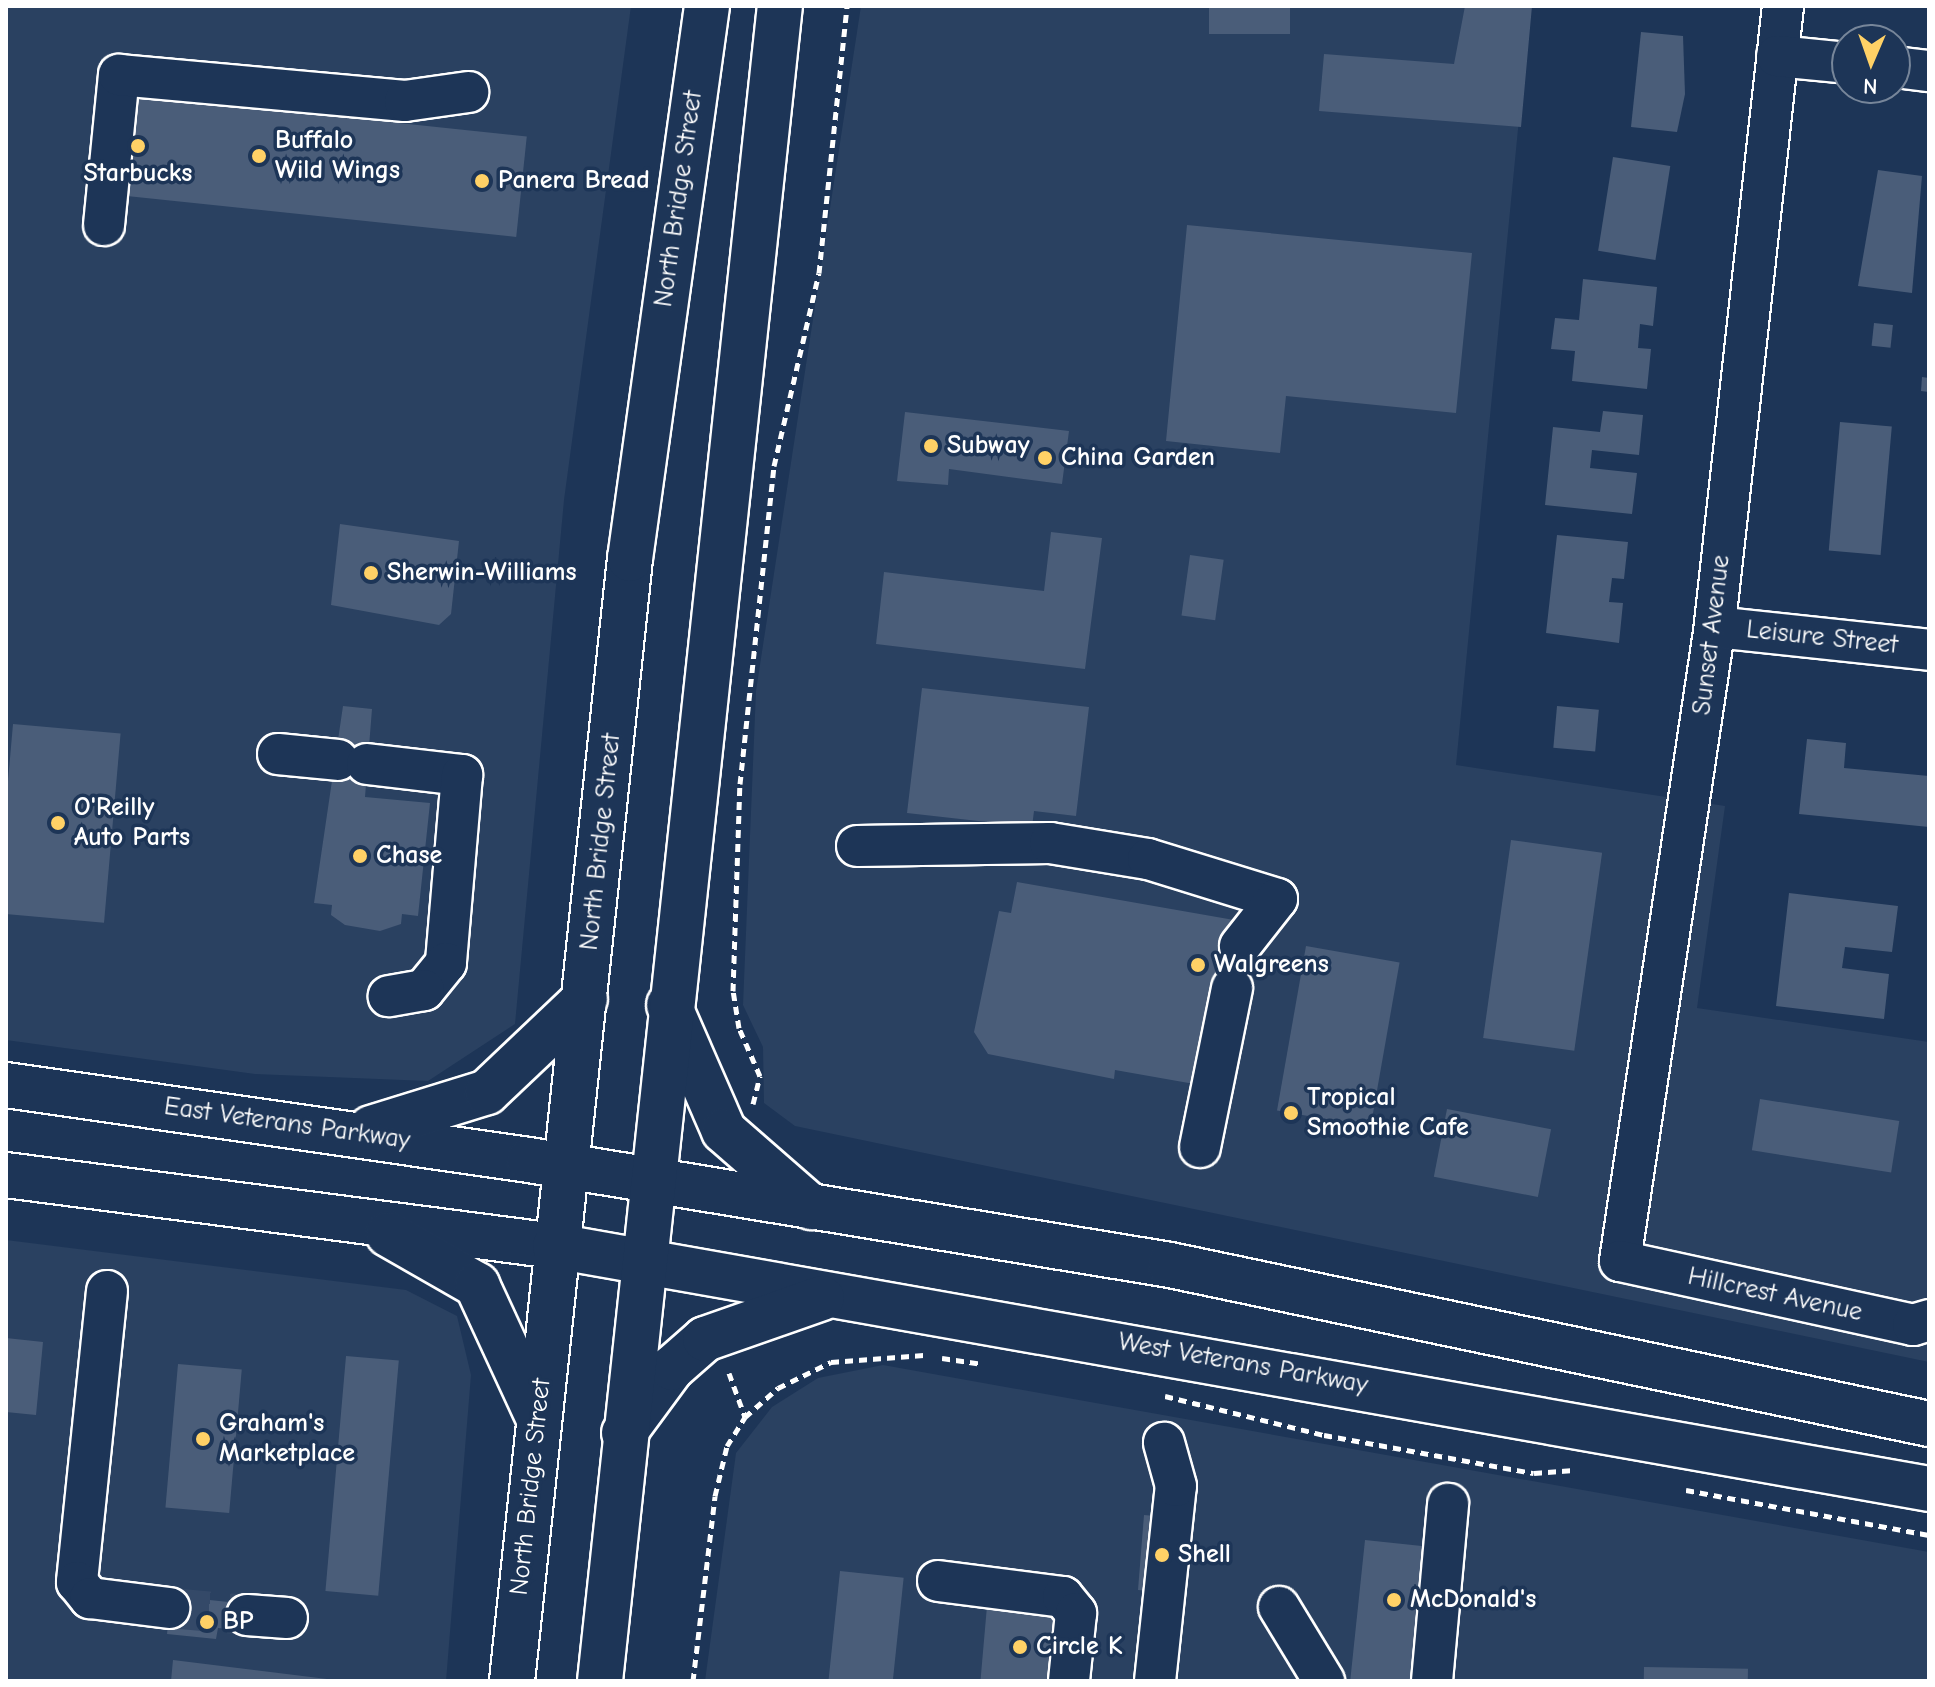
<!DOCTYPE html>
<style>
body{margin:0}
#map{position:relative;width:1935px;height:1687px;overflow:hidden;background:#1d3557;font-family:"Comic Neue",sans-serif}
div>[style]{position:absolute}
[style*='--x']{left:calc(var(--x)*1px);top:calc(var(--y)*1px);width:calc(var(--w)*1px);rotate:calc(var(--a)*1deg)}
.built>*{inset:0;background:#2a4161}
.building>*{inset:0;background:#4a5d79;transform-origin:0 0}
.minor-tunnel>*{height:40px;margin-top:-20px;transform-origin:0;background:repeating-linear-gradient(90deg,#344968 0 40px,transparent 0 60px)}
.path>*{height:5px;margin-top:-2.5px;transform-origin:0;background:repeating-linear-gradient(90deg,#fff 0 8px,transparent 0 14px)}
.roads{filter:drop-shadow(2px 0 #fff) drop-shadow(-2px 0 #fff) drop-shadow(0 2px #fff) drop-shadow(0 -2px #fff)}
.minor>*{height:40px;margin:-20px;padding:0 20px;transform-origin:20px;border-radius:20px;background:#1d3557}
.major>*{height:44px;margin:-22px;padding:0 22px;transform-origin:22px;border-radius:22px;background:#1d3557}
.highway>*{height:44px;margin:-22px;padding:0 22px;transform-origin:22px;border-radius:22px;background:#1d3557}
.dots>*{width:22px;height:22px;translate:-50% -50%;box-sizing:border-box;border:4px solid #1d3557;border-radius:50%}
span{translate:-50% -50%;white-space:nowrap;text-align:center;line-height:1.15;-webkit-text-stroke:7px #1d3557;paint-order:stroke}
.poi-label{font-size:26px;color:#fff;font-weight:700}
.left{translate:0 -50%;text-align:left}
.street-label{font-size:26px;color:#fff}
.frame{position:absolute;inset:0;border:8px solid #fff;pointer-events:none}
.north{position:absolute;left:1831px;top:24px;width:80px;height:80px;box-sizing:border-box;background:#1d3557;border:2px solid #77869a;border-radius:50%;rotate:182deg;font-size:22px;font-weight:700;line-height:32px;text-align:center;color:#fff}
.north::after{content:'';display:block;margin:auto;width:28px;height:36px;background:#ffd166;clip-path:polygon(50% 0,100% 100%,50% 72%,0 100%)}
</style>
<div id="map">
<div class="built">
<div style="clip-path:polygon(6px 6px,631px 6px,564px 500px,515px 1024px,428px 1081px,255px 1074px,6px 1040px)"></div>
<div style="clip-path:polygon(861px 6px,1530px 6px,1456px 765px,1725px 806px,1697px 1008px,1929px 1042px,1929px 1362px,795px 1126px,764px 1103px,763px 1047px,743px 1005px,756px 691px)"></div>
<div style="clip-path:polygon(6px 1240px,406px 1290px,457px 1316px,471px 1375px,446px 1681px,6px 1681px)"></div>
<div style="clip-path:polygon(883px 1365px,1929px 1552px,1929px 1681px,705px 1681px,736px 1453px,772px 1407px,818px 1378px)"></div>
</div>
<div class="building">
<div style="left:1209px;top:6px;width:81px;height:28px"></div>
<div style="clip-path:polygon(1465px 6px,1532px 6px,1521px 127px,1319px 111px,1324px 54px,1454px 64px)"></div>
<div style="clip-path:polygon(1641px 32px,1683px 36px,1685px 94px,1677px 132px,1631px 127px)"></div>
<div style="left:123px;top:94px;width:406px;height:101px;rotate:6deg"></div>
<div style="left:1613px;top:157px;width:58px;height:95px;rotate:9deg"></div>
<div style="clip-path:polygon(1878px 170px,1922px 176px,1912px 293px,1858px 286px)"></div>
<div style="clip-path:polygon(1187px 225px,1472px 253px,1456px 413px,1286px 396px,1280px 453px,1166px 441px)"></div>
<div style="clip-path:polygon(1583px 279px,1657px 287px,1653px 326px,1640px 324px,1638px 348px,1651px 349px,1647px 389px,1572px 381px,1575px 351px,1551px 349px,1555px 318px,1579px 320px)"></div>
<div style="left:1874px;top:323px;width:19px;height:23px;rotate:6deg"></div>
<div style="clip-path:polygon(1922px 377px,1929px 378px,1929px 392px,1921px 391px)"></div>
<div style="clip-path:polygon(1603px 411px,1643px 415px,1639px 455px,1592px 450px,1590px 468px,1637px 473px,1632px 514px,1545px 505px,1553px 427px,1600px 432px)"></div>
<div style="clip-path:polygon(905px 412px,1069px 431px,1062px 484px,949px 469px,948px 485px,897px 481px)"></div>
<div style="left:1840px;top:422px;width:52px;height:129px;rotate:5deg"></div>
<div style="clip-path:polygon(340px 524px,459px 541px,451px 614px,439px 625px,331px 605px)"></div>
<div style="clip-path:polygon(1051px 532px,1102px 538px,1085px 669px,876px 644px,884px 572px,1044px 591px)"></div>
<div style="clip-path:polygon(1557px 535px,1628px 542px,1624px 579px,1612px 578px,1609px 602px,1623px 603px,1619px 643px,1546px 633px)"></div>
<div style="left:1190px;top:555px;width:34px;height:61px;rotate:8deg"></div>
<div style="clip-path:polygon(922px 688px,1089px 707px,1076px 816px,1034px 811px,1032px 827px,907px 813px)"></div>
<div style="clip-path:polygon(343px 706px,372px 709px,365px 797px,430px 803px,418px 916px,402px 914px,401px 924px,380px 931px,345px 925px,331px 915px,332px 905px,314px 903px)"></div>
<div style="left:1557px;top:706px;width:42px;height:42px;rotate:5deg"></div>
<div style="left:13px;top:724px;width:108px;height:190px;rotate:5deg"></div>
<div style="clip-path:polygon(1807px 739px,1846px 743px,1844px 768px,1929px 776px,1929px 827px,1799px 814px)"></div>
<div style="left:1511px;top:840px;width:92px;height:200px;rotate:8deg"></div>
<div style="clip-path:polygon(1017px 882px,1234px 920px,1229px 944px,1256px 949px,1248px 991px,1200px 1085px,1115px 1070px,1114px 1079px,988px 1054px,974px 1032px,999px 911px,1011px 913px)"></div>
<div style="clip-path:polygon(1789px 893px,1898px 906px,1892px 952px,1845px 947px,1842px 968px,1889px 974px,1884px 1019px,1776px 1006px)"></div>
<div style="left:1306px;top:946px;width:95px;height:167px;rotate:10deg"></div>
<div style="left:1760px;top:1099px;width:141px;height:52px;rotate:9deg"></div>
<div style="left:1447px;top:1109px;width:106px;height:69px;rotate:11deg"></div>
<div style="clip-path:polygon(6px 1338px,43px 1342px,36px 1415px,6px 1412px)"></div>
<div style="left:346px;top:1356px;width:53px;height:236px;rotate:5deg"></div>
<div style="left:178px;top:1364px;width:64px;height:144px;rotate:5deg"></div>
<div style="clip-path:polygon(1144px 1515px,1186px 1519px,1149px 1591px,1138px 1590px)"></div>
<div style="left:1365px;top:1540px;width:69px;height:142px;rotate:6deg"></div>
<div style="left:840px;top:1571px;width:64px;height:111px;rotate:6deg"></div>
<div style="clip-path:polygon(171px 1596px,248px 1604px,245px 1631px,218px 1628px,216px 1639px,167px 1634px)"></div>
<div style="left:987px;top:1606px;width:73px;height:75px;rotate:5deg"></div>
<div style="clip-path:polygon(173px 1660px,327px 1679px,326px 1681px,171px 1681px)"></div>
<div style="left:1644px;top:1667px;width:104px;height:14px;rotate:1deg"></div>
</div>
<div class="minor-tunnel">
<div style="--x:169;--y:1608;--w:78;--a:5.1"></div>
</div>
<div class="path">
<div style="--x:753;--y:1104;--w:29;--a:-76"></div>
<div style="--x:760;--y:1076;--w:52;--a:-113.6"></div>
<div style="--x:739;--y:1028;--w:37;--a:-99"></div>
<div style="--x:733;--y:991;--w:207;--a:-88.1"></div>
<div style="--x:740;--y:784;--w:320;--a:-83.9"></div>
<div style="--x:774;--y:466;--w:198;--a:-76.9"></div>
<div style="--x:819;--y:273;--w:268;--a:-84"></div>
<div style="--x:942;--y:1358;--w:41;--a:8.3"></div>
<div style="--x:729;--y:1373;--w:47;--a:70"></div>
<div style="--x:1165;--y:1396;--w:164;--a:13.8"></div>
<div style="--x:1324;--y:1435;--w:213;--a:10.3"></div>
<div style="--x:1534;--y:1473;--w:40;--a:-4.3"></div>
<div style="--x:1686;--y:1490;--w:247;--a:10.5"></div>
<div style="--x:693;--y:1681;--w:186;--a:-83.2"></div>
<div style="--x:715;--y:1496;--w:51;--a:-76.5"></div>
<div style="--x:727;--y:1446;--w:34;--a:-58"></div>
<div style="--x:745;--y:1417;--w:44;--a:-41.3"></div>
<div style="--x:778;--y:1388;--w:59;--a:-26.1"></div>
<div style="--x:831;--y:1362;--w:93;--a:-4.3"></div>
</div>
<div class="roads">
<div class="minor">
<div style="--x:1783;--y:6;--w:630;--a:96.29"></div>
<div style="--x:1714;--y:632;--w:636;--a:98.5"></div>
<div style="--x:1620;--y:1261;--w:300;--a:12.3"></div>
<div style="--x:1913;--y:1325;--w:17;--a:-17"></div>
<div style="--x:1777;--y:56;--w:70;--a:5.7"></div>
<div style="--x:1895;--y:67;--w:34;--a:7"></div>
<div style="--x:104;--y:225;--w:151;--a:-84.3"></div>
<div style="--x:119;--y:75;--w:287;--a:5.2"></div>
<div style="--x:405;--y:101;--w:64;--a:-8.1"></div>
<div style="--x:1715;--y:627;--w:215;--a:6.1"></div>
<div style="--x:278;--y:754;--w:60;--a:5.7"></div>
<div style="--x:367;--y:764;--w:96;--a:6.6"></div>
<div style="--x:462;--y:775;--w:189;--a:94.9"></div>
<div style="--x:446;--y:963;--w:35;--a:129"></div>
<div style="--x:424;--y:990;--w:36;--a:170"></div>
<div style="--x:857;--y:846;--w:193;--a:-0.9"></div>
<div style="--x:1050;--y:843;--w:99;--a:9.3"></div>
<div style="--x:1148;--y:859;--w:135;--a:17.2"></div>
<div style="--x:1277;--y:899;--w:60;--a:128.2"></div>
<div style="--x:1200;--y:1147;--w:162;--a:-78.6"></div>
<div style="--x:107;--y:1291;--w:293;--a:95.9"></div>
<div style="--x:77;--y:1582;--w:21;--a:51"></div>
<div style="--x:90;--y:1598;--w:80;--a:7.2"></div>
<div style="--x:938;--y:1581;--w:126;--a:7.3"></div>
<div style="--x:1063;--y:1597;--w:21;--a:51"></div>
<div style="--x:1076;--y:1613;--w:68;--a:95.9"></div>
<div style="--x:1279;--y:1607;--w:87;--a:58.7"></div>
<div style="--x:247;--y:1615;--w:40;--a:4.3"></div>
<div style="--x:1155;--y:1681;--w:196;--a:-83.9"></div>
<div style="--x:1176;--y:1486;--w:45;--a:-105.6"></div>
<div style="--x:1432;--y:1681;--w:178;--a:-84.8"></div>
</div>
<div class="major">
<div style="--x:669;--y:1005;--w:137;--a:66.4"></div>
<div style="--x:724;--y:1131;--w:116;--a:41.1"></div>
<div style="--x:6;--y:1085;--w:528;--a:8.16"></div>
<div style="--x:529;--y:1160;--w:650;--a:9.3"></div>
<div style="--x:1170;--y:1265;--w:775;--a:11.83"></div>
<div style="--x:371;--y:1128;--w:121;--a:-17.2"></div>
<div style="--x:487;--y:1092;--w:135;--a:-43.5"></div>
<div style="--x:6;--y:1175;--w:554;--a:7.37"></div>
<div style="--x:555;--y:1246;--w:1395;--a:10.03"></div>
<div style="--x:388;--y:1234;--w:103;--a:29.8"></div>
<div style="--x:477;--y:1285;--w:145;--a:65.2"></div>
<div style="--x:624;--y:1433;--w:81;--a:-53.6"></div>
<div style="--x:672;--y:1368;--w:44;--a:-41.3"></div>
<div style="--x:705;--y:1339;--w:124;--a:-19.3"></div>
</div>
<div class="highway">
<div style="--x:512;--y:1681;--w:1128;--a:-84"></div>
<div style="--x:630;--y:559;--w:558;--a:-82.07"></div>
<div style="--x:600;--y:1681;--w:1685;--a:-83.87"></div>
</div>
</div>
<div class="dots">
<div style="left:138px;top:146px;background:#ffd166"></div>
<div style="left:259px;top:156px;background:#ffd166"></div>
<div style="left:482px;top:181px;background:#ffd166"></div>
<div style="left:931px;top:446px;background:#ffd166"></div>
<div style="left:1045px;top:458px;background:#ffd166"></div>
<div style="left:371px;top:573px;background:#ffd166"></div>
<div style="left:58px;top:823px;background:#ffd166"></div>
<div style="left:360px;top:856px;background:#ffd166"></div>
<div style="left:1198px;top:965px;background:#ffd166"></div>
<div style="left:1291px;top:1113px;background:#ffd166"></div>
<div style="left:203px;top:1439px;background:#ffd166"></div>
<div style="left:1162px;top:1555px;background:#ffd166"></div>
<div style="left:1394px;top:1600px;background:#ffd166"></div>
<div style="left:207px;top:1622px;background:#ffd166"></div>
<div style="left:1020px;top:1647px;background:#ffd166"></div>
</div>
<div class="poi-label">
<span class="left" style="left:275px;top:156px">Buffalo<br>Wild Wings</span>
<span style="left:138px;top:174px">Starbucks</span>
<span class="left" style="left:498px;top:181px">Panera Bread</span>
<span class="left" style="left:947px;top:446px">Subway</span>
<span class="left" style="left:1061px;top:458px">China Garden</span>
<span class="left" style="left:387px;top:573px">Sherwin-Williams</span>
<span class="left" style="left:74px;top:823px">O'Reilly<br>Auto Parts</span>
<span class="left" style="left:376px;top:856px">Chase</span>
<span class="left" style="left:1214px;top:965px">Walgreens</span>
<span class="left" style="left:1307px;top:1113px">Tropical<br>Smoothie Cafe</span>
<span class="left" style="left:219px;top:1439px">Graham's<br>Marketplace</span>
<span class="left" style="left:1178px;top:1555px">Shell</span>
<span class="left" style="left:1410px;top:1600px">McDonald's</span>
<span class="left" style="left:223px;top:1622px">BP</span>
<span class="left" style="left:1036px;top:1647px">Circle K</span>
</div>
<div class="street-label">
<span style="left:679px;top:199px;rotate:-82deg">North Bridge Street</span>
<span style="left:1712px;top:635px;rotate:-83deg">Sunset Avenue</span>
<span style="left:1822px;top:638px;rotate:6deg">Leisure Street</span>
<span style="left:601px;top:842px;rotate:-84deg">North Bridge Street</span>
<span style="left:287px;top:1124px;rotate:8deg">East Veterans Parkway</span>
<span style="left:1775px;top:1295px;rotate:12deg">Hillcrest Avenue</span>
<span style="left:1243px;top:1364px;rotate:10deg">West Veterans Parkway</span>
<span style="left:531px;top:1487px;rotate:-84deg">North Bridge Street</span>
</div>
<div class="frame"></div>
<div class="north">N</div>
</div>
